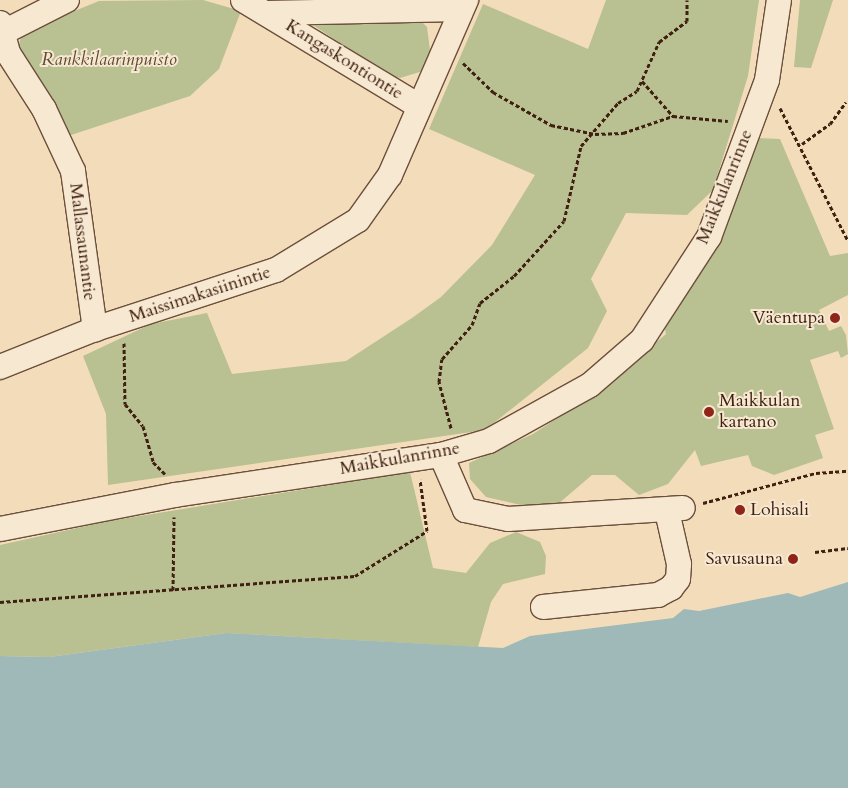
<!DOCTYPE html>
<meta charset="utf-8">
<style>
body{margin:0}
#map{position:relative;width:848px;height:788px;overflow:hidden;background:#f3dcba;font-family:Cardo,serif}
div>[style]{position:absolute}
[style*='--x']{left:calc(var(--x)*1px);top:calc(var(--y)*1px);width:calc(var(--w)*1px);rotate:calc(var(--a)*1deg)}
.green>*{inset:0;background:#b9c091}
.water>*{inset:0;background:#9fb9b9}
.path>*{height:3px;margin-top:-1.5px;transform-origin:0;background:repeating-linear-gradient(90deg,#3f2011 0 4px,transparent 0 6.5px)}
.roads{filter:drop-shadow(1px 0 #6c4f3b) drop-shadow(-1px 0 #6c4f3b) drop-shadow(0 1px #6c4f3b) drop-shadow(0 -1px #6c4f3b)}
.minor>*{height:24px;margin:-12px;padding:0 12px;transform-origin:12px;border-radius:12px;background:#f7e8d2}
.dots>*{width:14px;height:14px;translate:-50% -50%;box-sizing:border-box;border:2px solid #f7e8d2;border-radius:50%}
span{translate:-50% -50%;white-space:nowrap;text-align:center;line-height:1.15;-webkit-text-stroke:4px #f7e8d2;paint-order:stroke}
.park-label{font-size:18px;color:#5e4831;font-style:italic}
.street-label{font-size:18px;color:#3f2011}
.poi-label{font-size:18px;color:#3f2011}
.right{translate:-100% -50%;text-align:right}
.left{translate:0 -50%;text-align:left}
</style>
<div id="map">
<div class="green">
<div style="clip-path:polygon(203px 0,241px 11px,219px 69px,190px 96px,68px 136px,17px 49px,23px 32px,99px 1px)"></div>
<div style="clip-path:polygon(606px 0,759px 0,748px 76px,713px 190px,687px 215px,626px 213px,591px 279px,607px 311px,588px 348px,485px 430px,108px 485px,106px 414px,83px 356px,151px 324px,207px 313px,232px 374px,346px 361px,412px 318px,441px 297px,492px 245px,535px 175px,429px 129px,483px 4px,588px 49px)"></div>
<div style="clip-path:polygon(800px 0,833px 0,811px 68px,794px 67px)"></div>
<div style="clip-path:polygon(420px 20px,427px 27px,431px 58px,423px 71px,400px 78px,389px 76px,310px 23px)"></div>
<div style="clip-path:polygon(755px 138px,780px 139px,830px 256px,848px 253px,848px 295px,819px 310px,829px 331px,841px 326px,846px 335px,848px 354px,841px 358px,838px 351px,810px 360px,834px 429px,815px 435px,823px 458px,774px 475px,752px 466px,748px 455px,701px 466px,695px 450px,668px 484px,639px 495px,615px 475px,592px 475px,558px 504px,525px 506px,486px 497px,470px 479px,469px 463px,533px 434px,597px 392px,666px 334px,663px 321px)"></div>
<div style="clip-path:polygon(410px 472px,433px 568px,466px 573px,490px 543px,516px 532px,540px 542px,546px 556px,545px 574px,503px 584px,491px 602px,478px 647px,226px 633px,49px 657px,0 656px,0 545px,109px 521px)"></div>
</div>
<div class="water">
<div style="clip-path:polygon(848px 582px,848px 788px,0 788px,0 656px,49px 657px,226px 633px,503px 648px,530px 636px,673px 618px,684px 609px,699px 611px,788px 593px,800px 597px)"></div>
</div>
<div class="path">
<div style="--x:463;--y:63;--w:42;--a:44"></div>
<div style="--x:493;--y:92;--w:67;--a:29.6"></div>
<div style="--x:551;--y:125;--w:45;--a:11.6"></div>
<div style="--x:595;--y:134;--w:28;--a:-2"></div>
<div style="--x:623;--y:133;--w:53;--a:-18.8"></div>
<div style="--x:673;--y:116;--w:55;--a:5.2"></div>
<div style="--x:642;--y:81;--w:47;--a:48.5"></div>
<div style="--x:780;--y:108;--w:149;--a:62.9"></div>
<div style="--x:802;--y:144;--w:34;--a:-36"></div>
<div style="--x:830;--y:124;--w:27;--a:-54"></div>
<div style="--x:124;--y:343;--w:61;--a:89.1"></div>
<div style="--x:125;--y:404;--w:28;--a:51"></div>
<div style="--x:143;--y:426;--w:37;--a:74"></div>
<div style="--x:153;--y:462;--w:17;--a:45"></div>
<div style="--x:451;--y:428;--w:48;--a:-104.6"></div>
<div style="--x:439;--y:382;--w:23;--a:-83"></div>
<div style="--x:442;--y:359;--w:45;--a:-48.6"></div>
<div style="--x:472;--y:325;--w:23;--a:-70"></div>
<div style="--x:480;--y:303;--w:43;--a:-38.5"></div>
<div style="--x:514;--y:276;--w:74;--a:-47.7"></div>
<div style="--x:564;--y:221;--w:77;--a:-77.2"></div>
<div style="--x:581;--y:146;--w:57;--a:-49.3"></div>
<div style="--x:618;--y:103;--w:22;--a:-32"></div>
<div style="--x:637;--y:91;--w:54;--a:-65.8"></div>
<div style="--x:659;--y:42;--w:35;--a:-37"></div>
<div style="--x:687;--y:21;--w:21;--a:-90"></div>
<div style="--x:703;--y:503;--w:117;--a:-14.9"></div>
<div style="--x:816;--y:473;--w:32;--a:-4"></div>
<div style="--x:815;--y:552;--w:33;--a:-7"></div>
<div style="--x:173;--y:590;--w:73;--a:-89.2"></div>
<div style="--x:0;--y:602;--w:356;--a:-4.2"></div>
<div style="--x:355;--y:576;--w:85;--a:-32"></div>
<div style="--x:427;--y:531;--w:52;--a:-97.7"></div>
</div>
<div class="roads">
<div class="minor">
<div style="--x:243;--y:0;--w:205;--a:31.1"></div>
<div style="--x:268;--y:13;--w:193;--a:-1.2"></div>
<div style="--x:0;--y:23;--w:31;--a:75"></div>
<div style="--x:8;--y:53;--w:67;--a:57.3"></div>
<div style="--x:44;--y:109;--w:68;--a:64.9"></div>
<div style="--x:73;--y:171;--w:160;--a:82.1"></div>
<div style="--x:0;--y:34;--w:75;--a:-26.9"></div>
<div style="--x:0;--y:367;--w:102;--a:-21.8"></div>
<div style="--x:95;--y:329;--w:190;--a:-18.1"></div>
<div style="--x:276;--y:270;--w:96;--a:-31.4"></div>
<div style="--x:358;--y:220;--w:55;--a:-54.6"></div>
<div style="--x:390;--y:175;--w:191;--a:-66.5"></div>
<div style="--x:441;--y:455;--w:60;--a:66.4"></div>
<div style="--x:465;--y:510;--w:44;--a:11.8"></div>
<div style="--x:508;--y:519;--w:175;--a:-3.6"></div>
<div style="--x:0;--y:529;--w:178;--a:-11"></div>
<div style="--x:175;--y:495;--w:269;--a:-8.6"></div>
<div style="--x:441;--y:455;--w:50;--a:-16.3"></div>
<div style="--x:489;--y:441;--w:115;--a:-29"></div>
<div style="--x:590;--y:385;--w:69;--a:-40.9"></div>
<div style="--x:642;--y:340;--w:123;--a:-57"></div>
<div style="--x:709;--y:237;--w:167;--a:-69.7"></div>
<div style="--x:767;--y:80;--w:81;--a:-81.5"></div>
<div style="--x:543;--y:607;--w:116;--a:-6"></div>
<div style="--x:658;--y:595;--w:15;--a:-28"></div>
<div style="--x:671;--y:588;--w:11;--a:-52"></div>
<div style="--x:678;--y:579;--w:15;--a:-86"></div>
<div style="--x:679;--y:564;--w:54;--a:-102.8"></div>
</div>
</div>
<div class="dots">
<div style="left:835px;top:318px;background:#8f2418"></div>
<div style="left:709px;top:412px;background:#8f2418"></div>
<div style="left:740px;top:510px;background:#8f2418"></div>
<div style="left:793px;top:559px;background:#8f2418"></div>
</div>
<div class="park-label">
<span style="left:109px;top:60px">Rankkilaarinpuisto</span>
</div>
<div class="street-label">
<span style="left:344px;top:60px;rotate:32deg">Kangaskontiontie</span>
<span style="left:725px;top:187px;rotate:-68deg">Maikkulanrinne</span>
<span style="left:82px;top:242px;rotate:83deg">Mallassaunantie</span>
<span style="left:200px;top:295px;rotate:-18deg">Maissimakasiinintie</span>
<span style="left:400px;top:459px;rotate:-10deg">Maikkulanrinne</span>
</div>
<div class="poi-label">
<span class="right" style="left:825px;top:318px">Väentupa</span>
<span class="left" style="left:719px;top:412px">Maikkulan<br>kartano</span>
<span class="left" style="left:750px;top:510px">Lohisali</span>
<span class="right" style="left:783px;top:559px">Savusauna</span>
</div>
</div>
